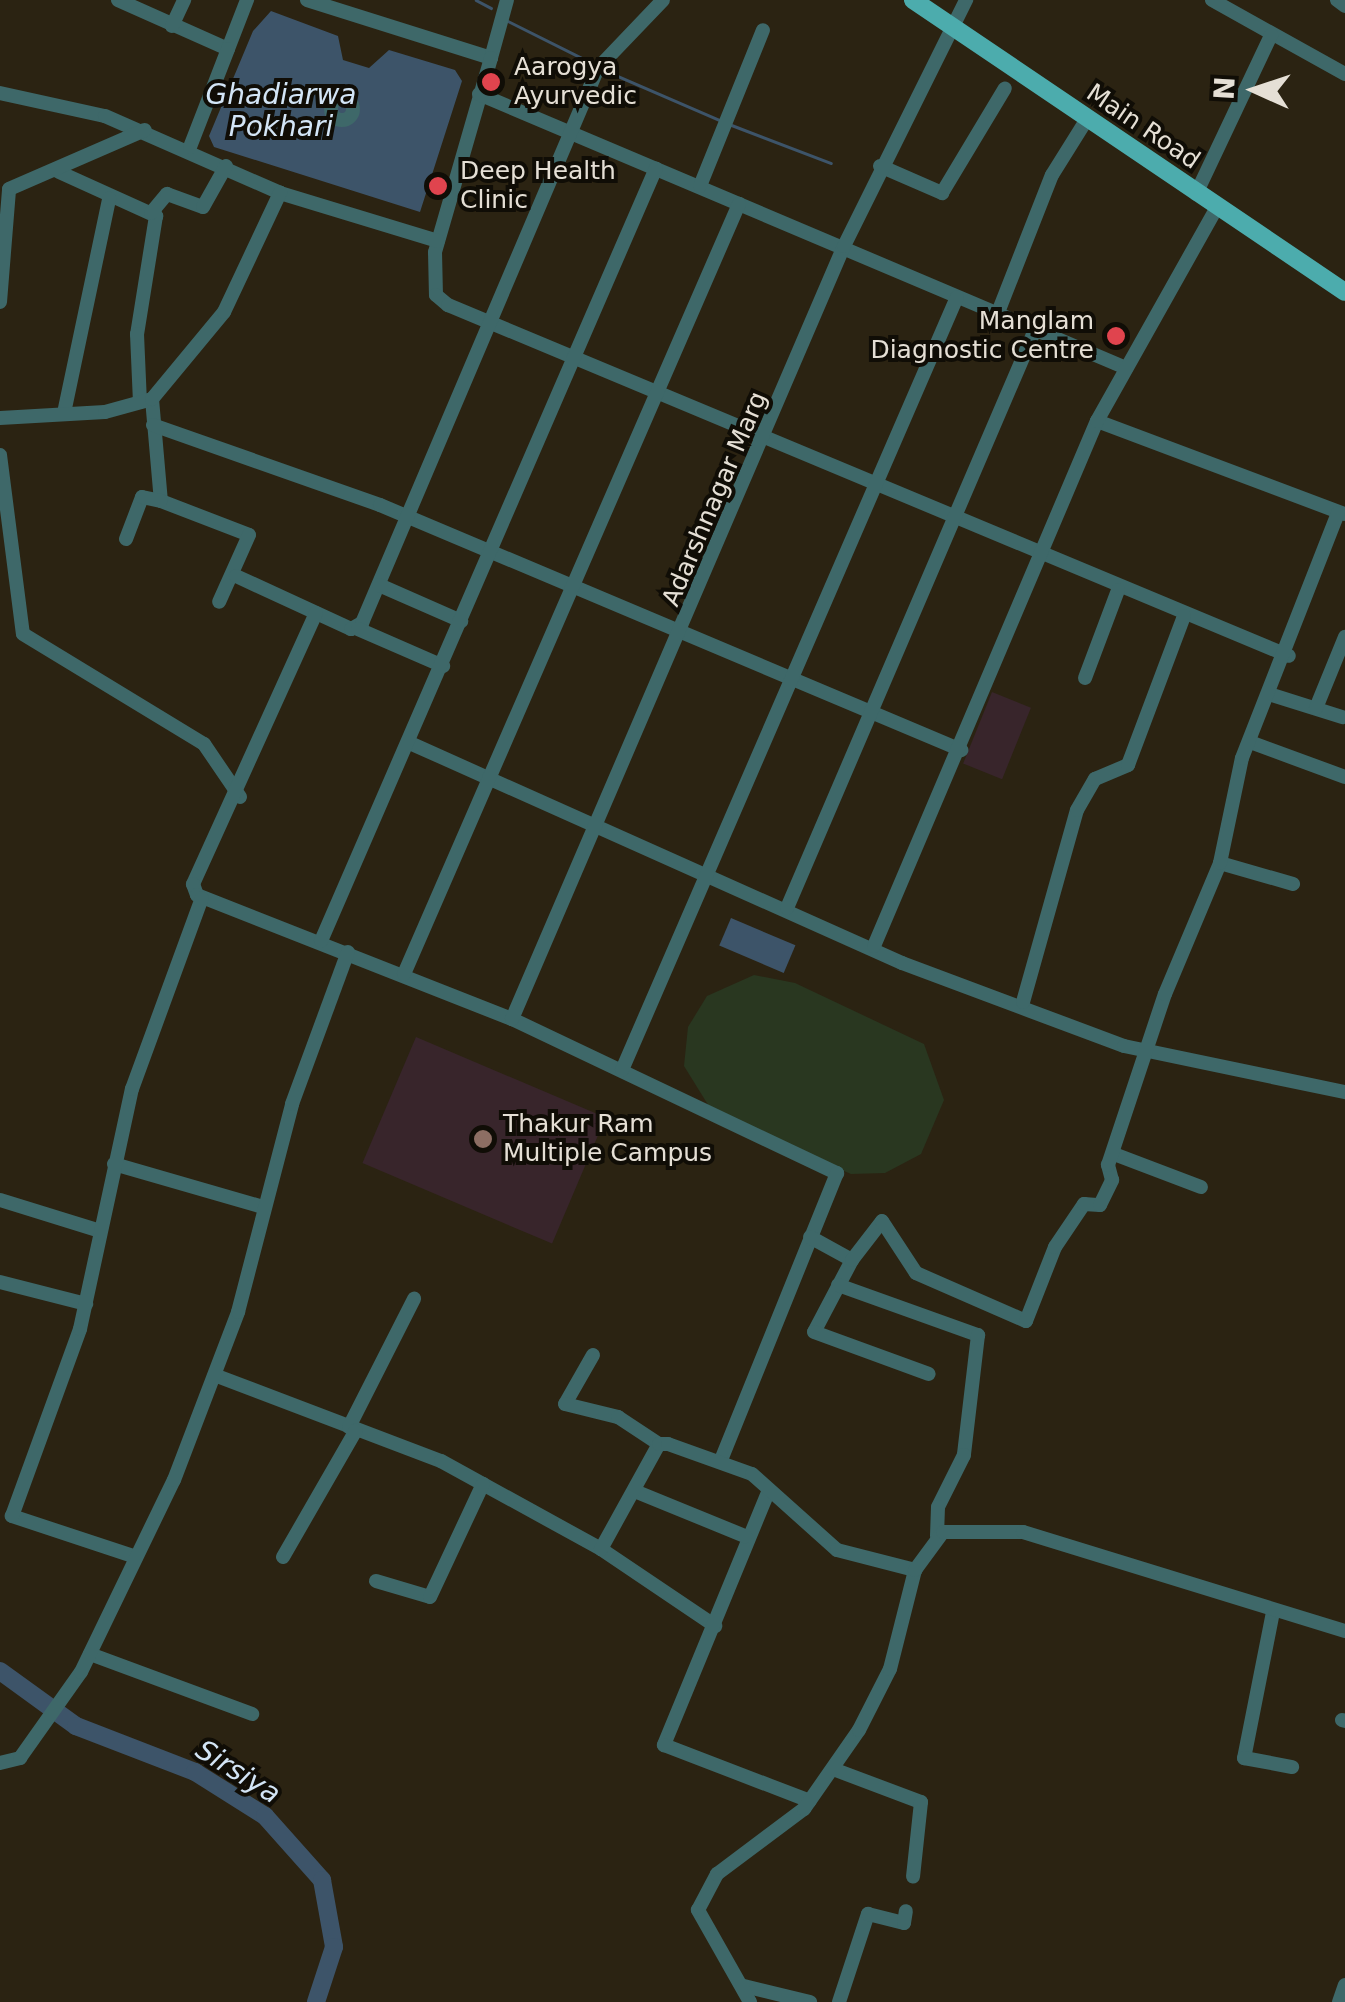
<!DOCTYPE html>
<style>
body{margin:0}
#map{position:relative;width:1345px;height:2002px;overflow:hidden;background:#2b2312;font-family:"DejaVu Sans",sans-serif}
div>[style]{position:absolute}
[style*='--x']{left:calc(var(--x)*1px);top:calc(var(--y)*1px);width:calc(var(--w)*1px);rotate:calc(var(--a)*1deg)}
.education>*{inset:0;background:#38252b;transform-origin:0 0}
.green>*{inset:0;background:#293720}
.water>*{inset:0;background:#3d5469;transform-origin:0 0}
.stream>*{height:2.5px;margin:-1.25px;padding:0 1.25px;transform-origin:1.25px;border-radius:1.25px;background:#3d5469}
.river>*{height:18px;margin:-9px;padding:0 9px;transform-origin:9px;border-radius:9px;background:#3d5469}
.minor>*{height:14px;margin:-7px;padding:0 7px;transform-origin:7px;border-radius:7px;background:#3e6869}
.minor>.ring{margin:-7px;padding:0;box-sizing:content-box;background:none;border:14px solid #3e6869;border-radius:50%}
.major>*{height:18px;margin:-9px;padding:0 9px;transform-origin:9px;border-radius:9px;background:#4cacad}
.dots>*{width:28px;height:28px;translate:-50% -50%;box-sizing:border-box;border:5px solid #100d06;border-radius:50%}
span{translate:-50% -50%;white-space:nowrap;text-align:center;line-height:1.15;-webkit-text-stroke:8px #100d06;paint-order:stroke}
.poi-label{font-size:25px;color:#e5dfd5}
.left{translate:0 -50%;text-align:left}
.right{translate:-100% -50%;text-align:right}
.street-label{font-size:25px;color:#e5dfd5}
.water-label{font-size:28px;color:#d3e5f6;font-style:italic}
.north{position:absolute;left:1205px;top:40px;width:100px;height:100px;-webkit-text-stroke:8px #100d06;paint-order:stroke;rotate:273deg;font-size:28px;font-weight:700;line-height:40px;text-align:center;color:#e5dfd5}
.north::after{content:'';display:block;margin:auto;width:35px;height:45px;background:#e5dfd5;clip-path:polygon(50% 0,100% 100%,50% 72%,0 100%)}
</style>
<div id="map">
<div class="education">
<div style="left:992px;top:692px;width:42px;height:77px;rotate:22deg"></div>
<div style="left:416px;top:1037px;width:206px;height:137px;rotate:23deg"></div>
</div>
<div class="green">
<div style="clip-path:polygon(754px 975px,795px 983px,924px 1044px,944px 1100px,921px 1154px,885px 1173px,851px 1174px,715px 1116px,684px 1066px,688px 1027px,707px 996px)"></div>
</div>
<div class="water">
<div style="clip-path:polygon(271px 11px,338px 36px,343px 60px,369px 68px,389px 50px,455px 70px,462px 81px,420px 212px,214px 147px,209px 136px,253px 31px)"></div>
<div style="left:731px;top:918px;width:70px;height:30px;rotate:23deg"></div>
</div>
<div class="stream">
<div style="--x:476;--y:0;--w:17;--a:28"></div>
<div style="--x:508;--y:21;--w:96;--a:26.6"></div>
<div style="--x:606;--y:71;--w:126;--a:23.3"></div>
<div style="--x:729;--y:124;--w:109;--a:20.9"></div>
</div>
<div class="river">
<div style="--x:0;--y:1671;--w:94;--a:35.9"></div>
<div style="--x:76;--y:1726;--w:128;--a:21.1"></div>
<div style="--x:195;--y:1772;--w:83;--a:32.2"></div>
<div style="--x:265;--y:1816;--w:86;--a:48.3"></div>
<div style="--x:322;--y:1880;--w:68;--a:79.8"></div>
<div style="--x:334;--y:1947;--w:58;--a:108.1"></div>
</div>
<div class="minor">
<div style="--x:118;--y:0;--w:120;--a:24"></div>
<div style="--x:228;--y:49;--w:53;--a:-68.8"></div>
<div style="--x:307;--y:0;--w:193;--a:17.5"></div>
<div style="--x:491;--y:58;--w:60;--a:-74.6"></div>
<div style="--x:1212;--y:0;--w:152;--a:29.1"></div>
<div style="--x:1337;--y:0;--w:10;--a:37"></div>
<div style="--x:172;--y:26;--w:29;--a:-65"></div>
<div style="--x:491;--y:58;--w:202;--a:106.1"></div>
<div style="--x:435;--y:252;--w:43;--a:88.7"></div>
<div style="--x:436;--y:295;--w:16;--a:40"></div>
<div style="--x:448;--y:305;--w:911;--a:22.65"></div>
<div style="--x:0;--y:93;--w:107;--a:12.4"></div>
<div style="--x:105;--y:116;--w:191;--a:23.7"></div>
<div style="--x:280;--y:193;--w:165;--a:16.9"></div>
<div style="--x:479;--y:94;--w:703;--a:22.95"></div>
<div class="ring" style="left:331px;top:98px;width:8px;height:8px"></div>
<div style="--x:190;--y:147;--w:105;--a:-68.8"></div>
<div style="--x:880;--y:166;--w:68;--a:23.5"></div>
<div style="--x:942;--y:193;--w:122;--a:-59"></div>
<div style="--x:59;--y:172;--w:107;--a:24.4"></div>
<div style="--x:156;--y:216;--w:120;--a:99.1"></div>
<div style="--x:137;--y:334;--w:68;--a:87.5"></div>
<div style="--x:700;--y:186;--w:168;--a:-68"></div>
<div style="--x:1196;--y:194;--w:176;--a:-64.7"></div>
<div style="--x:151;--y:213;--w:25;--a:-50"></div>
<div style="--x:167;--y:194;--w:38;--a:20"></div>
<div style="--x:203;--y:207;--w:47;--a:-60.7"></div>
<div style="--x:0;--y:302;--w:113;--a:-85.4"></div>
<div style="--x:9;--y:189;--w:148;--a:-23.5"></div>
<div style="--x:997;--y:315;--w:150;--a:-68.6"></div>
<div style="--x:1052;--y:175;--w:66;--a:-58"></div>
<div style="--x:152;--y:399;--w:102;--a:85"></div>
<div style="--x:161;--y:501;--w:94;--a:21.1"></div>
<div style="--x:249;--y:535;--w:73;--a:114.1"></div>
<div style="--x:64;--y:413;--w:219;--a:-78.1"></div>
<div style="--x:0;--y:418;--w:105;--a:-3.3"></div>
<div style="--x:105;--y:412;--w:49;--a:-15.5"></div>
<div style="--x:152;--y:399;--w:113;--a:-50.4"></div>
<div style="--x:224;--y:312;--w:132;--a:-64.8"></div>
<div style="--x:1097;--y:421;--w:264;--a:20.6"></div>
<div style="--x:153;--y:425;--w:241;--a:19.4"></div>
<div style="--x:380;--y:505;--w:631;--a:22.86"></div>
<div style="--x:0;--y:455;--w:180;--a:82.7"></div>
<div style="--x:23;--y:634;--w:212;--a:31.3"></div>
<div style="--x:204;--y:744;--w:64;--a:55.8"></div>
<div style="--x:126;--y:539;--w:45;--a:-69.1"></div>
<div style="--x:142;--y:497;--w:19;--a:12"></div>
<div style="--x:236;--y:576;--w:127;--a:24.7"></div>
<div style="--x:351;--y:629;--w:13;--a:-29"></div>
<div style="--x:362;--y:623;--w:603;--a:-66.96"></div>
<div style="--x:598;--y:68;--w:94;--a:-46.3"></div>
<div style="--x:379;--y:585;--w:90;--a:23.7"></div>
<div style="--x:316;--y:613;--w:298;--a:114.4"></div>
<div style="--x:193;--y:884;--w:12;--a:70"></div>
<div style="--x:197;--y:895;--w:339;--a:21.5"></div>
<div style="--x:512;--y:1019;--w:360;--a:25.4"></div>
<div style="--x:837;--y:1173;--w:306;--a:112"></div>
<div style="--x:358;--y:629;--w:93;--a:23.5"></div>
<div style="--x:1085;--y:678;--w:94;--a:-69.4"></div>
<div style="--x:1269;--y:694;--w:77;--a:17.5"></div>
<div style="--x:1316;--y:708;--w:77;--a:-67.8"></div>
<div style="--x:1250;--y:742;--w:101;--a:20.2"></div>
<div style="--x:412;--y:744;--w:537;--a:24.08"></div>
<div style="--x:902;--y:963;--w:237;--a:20.5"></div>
<div style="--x:1124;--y:1046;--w:226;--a:11.8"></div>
<div style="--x:1220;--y:863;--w:76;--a:16"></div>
<div style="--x:787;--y:908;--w:627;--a:-66.79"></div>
<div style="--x:321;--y:941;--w:842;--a:-66.57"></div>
<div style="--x:874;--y:946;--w:570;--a:-66.99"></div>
<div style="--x:1097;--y:421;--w:243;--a:-60.7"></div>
<div style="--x:404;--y:974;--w:840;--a:-66.49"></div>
<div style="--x:1023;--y:1002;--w:199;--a:-74.3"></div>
<div style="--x:1077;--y:810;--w:36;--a:-60"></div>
<div style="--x:1095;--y:779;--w:36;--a:-23"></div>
<div style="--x:1128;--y:765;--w:159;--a:-69.4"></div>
<div style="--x:512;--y:1019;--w:841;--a:-66.76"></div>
<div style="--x:844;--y:246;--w:275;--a:-63.6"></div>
<div style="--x:622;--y:1070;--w:842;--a:-66.57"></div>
<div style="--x:1114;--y:1154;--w:93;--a:20.8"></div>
<div style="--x:114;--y:1164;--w:155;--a:16.1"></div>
<div style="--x:0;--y:1200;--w:105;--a:17.2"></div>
<div style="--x:810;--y:1237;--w:48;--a:28.7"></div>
<div style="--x:852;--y:1260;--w:81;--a:117.8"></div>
<div style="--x:814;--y:1332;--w:122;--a:20.1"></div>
<div style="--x:852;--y:1260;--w:49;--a:-52.4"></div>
<div style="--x:882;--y:1221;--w:62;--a:56.8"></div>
<div style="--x:916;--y:1273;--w:120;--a:23.6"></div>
<div style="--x:1026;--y:1321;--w:79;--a:-68.6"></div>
<div style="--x:1055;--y:1247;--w:52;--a:-56"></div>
<div style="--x:1084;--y:1204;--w:16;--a:4"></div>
<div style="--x:1100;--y:1205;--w:28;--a:-64"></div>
<div style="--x:1112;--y:1180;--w:16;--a:-105"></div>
<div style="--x:1108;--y:1165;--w:180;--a:-71.6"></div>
<div style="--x:1165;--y:994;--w:142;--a:-67.2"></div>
<div style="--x:1220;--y:863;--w:107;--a:-78.2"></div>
<div style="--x:1242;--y:758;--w:263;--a:-68.6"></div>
<div style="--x:0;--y:1282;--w:89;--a:14.3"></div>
<div style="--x:838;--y:1285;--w:149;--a:19.7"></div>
<div style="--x:978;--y:1335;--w:121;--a:96.7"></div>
<div style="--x:964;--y:1455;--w:58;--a:116.6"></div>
<div style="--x:938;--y:1507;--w:29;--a:92"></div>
<div style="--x:593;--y:1355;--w:56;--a:119.7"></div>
<div style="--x:565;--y:1404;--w:55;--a:13.8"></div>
<div style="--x:618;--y:1417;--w:49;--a:33.4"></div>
<div style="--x:217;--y:1376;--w:240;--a:20.8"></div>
<div style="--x:441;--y:1461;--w:183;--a:28.8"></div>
<div style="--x:601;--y:1549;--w:138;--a:34"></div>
<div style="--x:349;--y:1427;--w:144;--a:-63.1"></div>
<div style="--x:769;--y:1490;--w:276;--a:112.4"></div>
<div style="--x:664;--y:1745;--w:156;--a:21"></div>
<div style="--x:637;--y:1492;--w:117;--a:22.2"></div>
<div style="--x:601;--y:1549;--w:120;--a:-61.1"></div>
<div style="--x:659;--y:1444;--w:9;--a:0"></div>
<div style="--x:668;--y:1444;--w:89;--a:19.7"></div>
<div style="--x:752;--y:1474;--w:114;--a:41.8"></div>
<div style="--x:837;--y:1550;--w:81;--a:14.4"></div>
<div style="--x:136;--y:1557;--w:131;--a:-161.7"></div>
<div style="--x:12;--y:1516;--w:199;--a:-70"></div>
<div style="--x:80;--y:1329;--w:246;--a:-77.8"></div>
<div style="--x:132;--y:1089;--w:203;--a:-69.9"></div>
<div style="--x:283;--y:1557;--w:146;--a:-60.1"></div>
<div style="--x:376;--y:1581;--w:56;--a:16.5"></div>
<div style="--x:430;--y:1597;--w:125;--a:-64.9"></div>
<div style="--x:1273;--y:1612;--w:149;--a:101.2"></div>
<div style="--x:1244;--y:1758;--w:49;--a:10.6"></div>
<div style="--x:90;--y:1654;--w:173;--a:20.3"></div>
<div style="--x:1342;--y:1720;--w:3;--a:18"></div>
<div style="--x:0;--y:1763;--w:21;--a:-14"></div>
<div style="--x:20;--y:1758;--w:105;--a:-54.7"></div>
<div style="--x:81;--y:1672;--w:213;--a:-64.2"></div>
<div style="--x:174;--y:1480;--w:180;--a:-69.1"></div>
<div style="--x:238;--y:1312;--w:215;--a:-75.4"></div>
<div style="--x:292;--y:1104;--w:162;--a:-69.8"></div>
<div style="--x:833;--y:1769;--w:94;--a:20.6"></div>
<div style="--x:921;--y:1802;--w:75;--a:96.1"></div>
<div style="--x:744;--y:1986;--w:68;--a:13.6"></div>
<div style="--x:750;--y:2002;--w:106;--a:-119.5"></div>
<div style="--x:698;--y:1910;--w:41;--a:-62.2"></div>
<div style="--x:717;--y:1874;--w:109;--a:-36.8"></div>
<div style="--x:804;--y:1809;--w:96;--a:-55.2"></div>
<div style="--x:859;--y:1730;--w:68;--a:-63.1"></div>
<div style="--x:890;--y:1669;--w:102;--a:-75.8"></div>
<div style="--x:915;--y:1570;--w:47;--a:-53.6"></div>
<div style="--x:943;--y:1532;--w:80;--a:0"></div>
<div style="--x:1023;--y:1532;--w:337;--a:17.1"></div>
<div style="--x:839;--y:2002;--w:93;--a:-71.8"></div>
<div style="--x:868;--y:1914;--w:37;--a:14"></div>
<div style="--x:904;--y:1923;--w:12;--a:-81"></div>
<div style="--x:1339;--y:2002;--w:18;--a:-71"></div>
</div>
<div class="major">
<div style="--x:913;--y:0;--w:521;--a:34.06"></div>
</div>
<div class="dots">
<div style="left:491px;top:82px;background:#e0444e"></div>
<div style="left:438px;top:186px;background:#e0444e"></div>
<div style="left:1116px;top:336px;background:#e0444e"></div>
<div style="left:483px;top:1139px;background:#8d6e63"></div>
</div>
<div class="poi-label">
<span class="left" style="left:514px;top:82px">Aarogya<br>Ayurvedic</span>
<span class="left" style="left:460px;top:186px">Deep Health<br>Clinic</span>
<span class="right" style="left:1094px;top:336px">Manglam<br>Diagnostic Centre</span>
<span class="left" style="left:503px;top:1139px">Thakur Ram<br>Multiple Campus</span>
</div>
<div class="street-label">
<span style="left:1143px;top:127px;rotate:34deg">Main Road</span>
<span style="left:715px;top:499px;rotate:-67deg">Adarshnagar Marg</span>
</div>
<div class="water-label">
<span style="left:281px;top:111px">Ghadiarwa<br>Pokhari</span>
<span style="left:238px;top:1772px;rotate:32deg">Sirsiya</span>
</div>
<div class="north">N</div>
</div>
